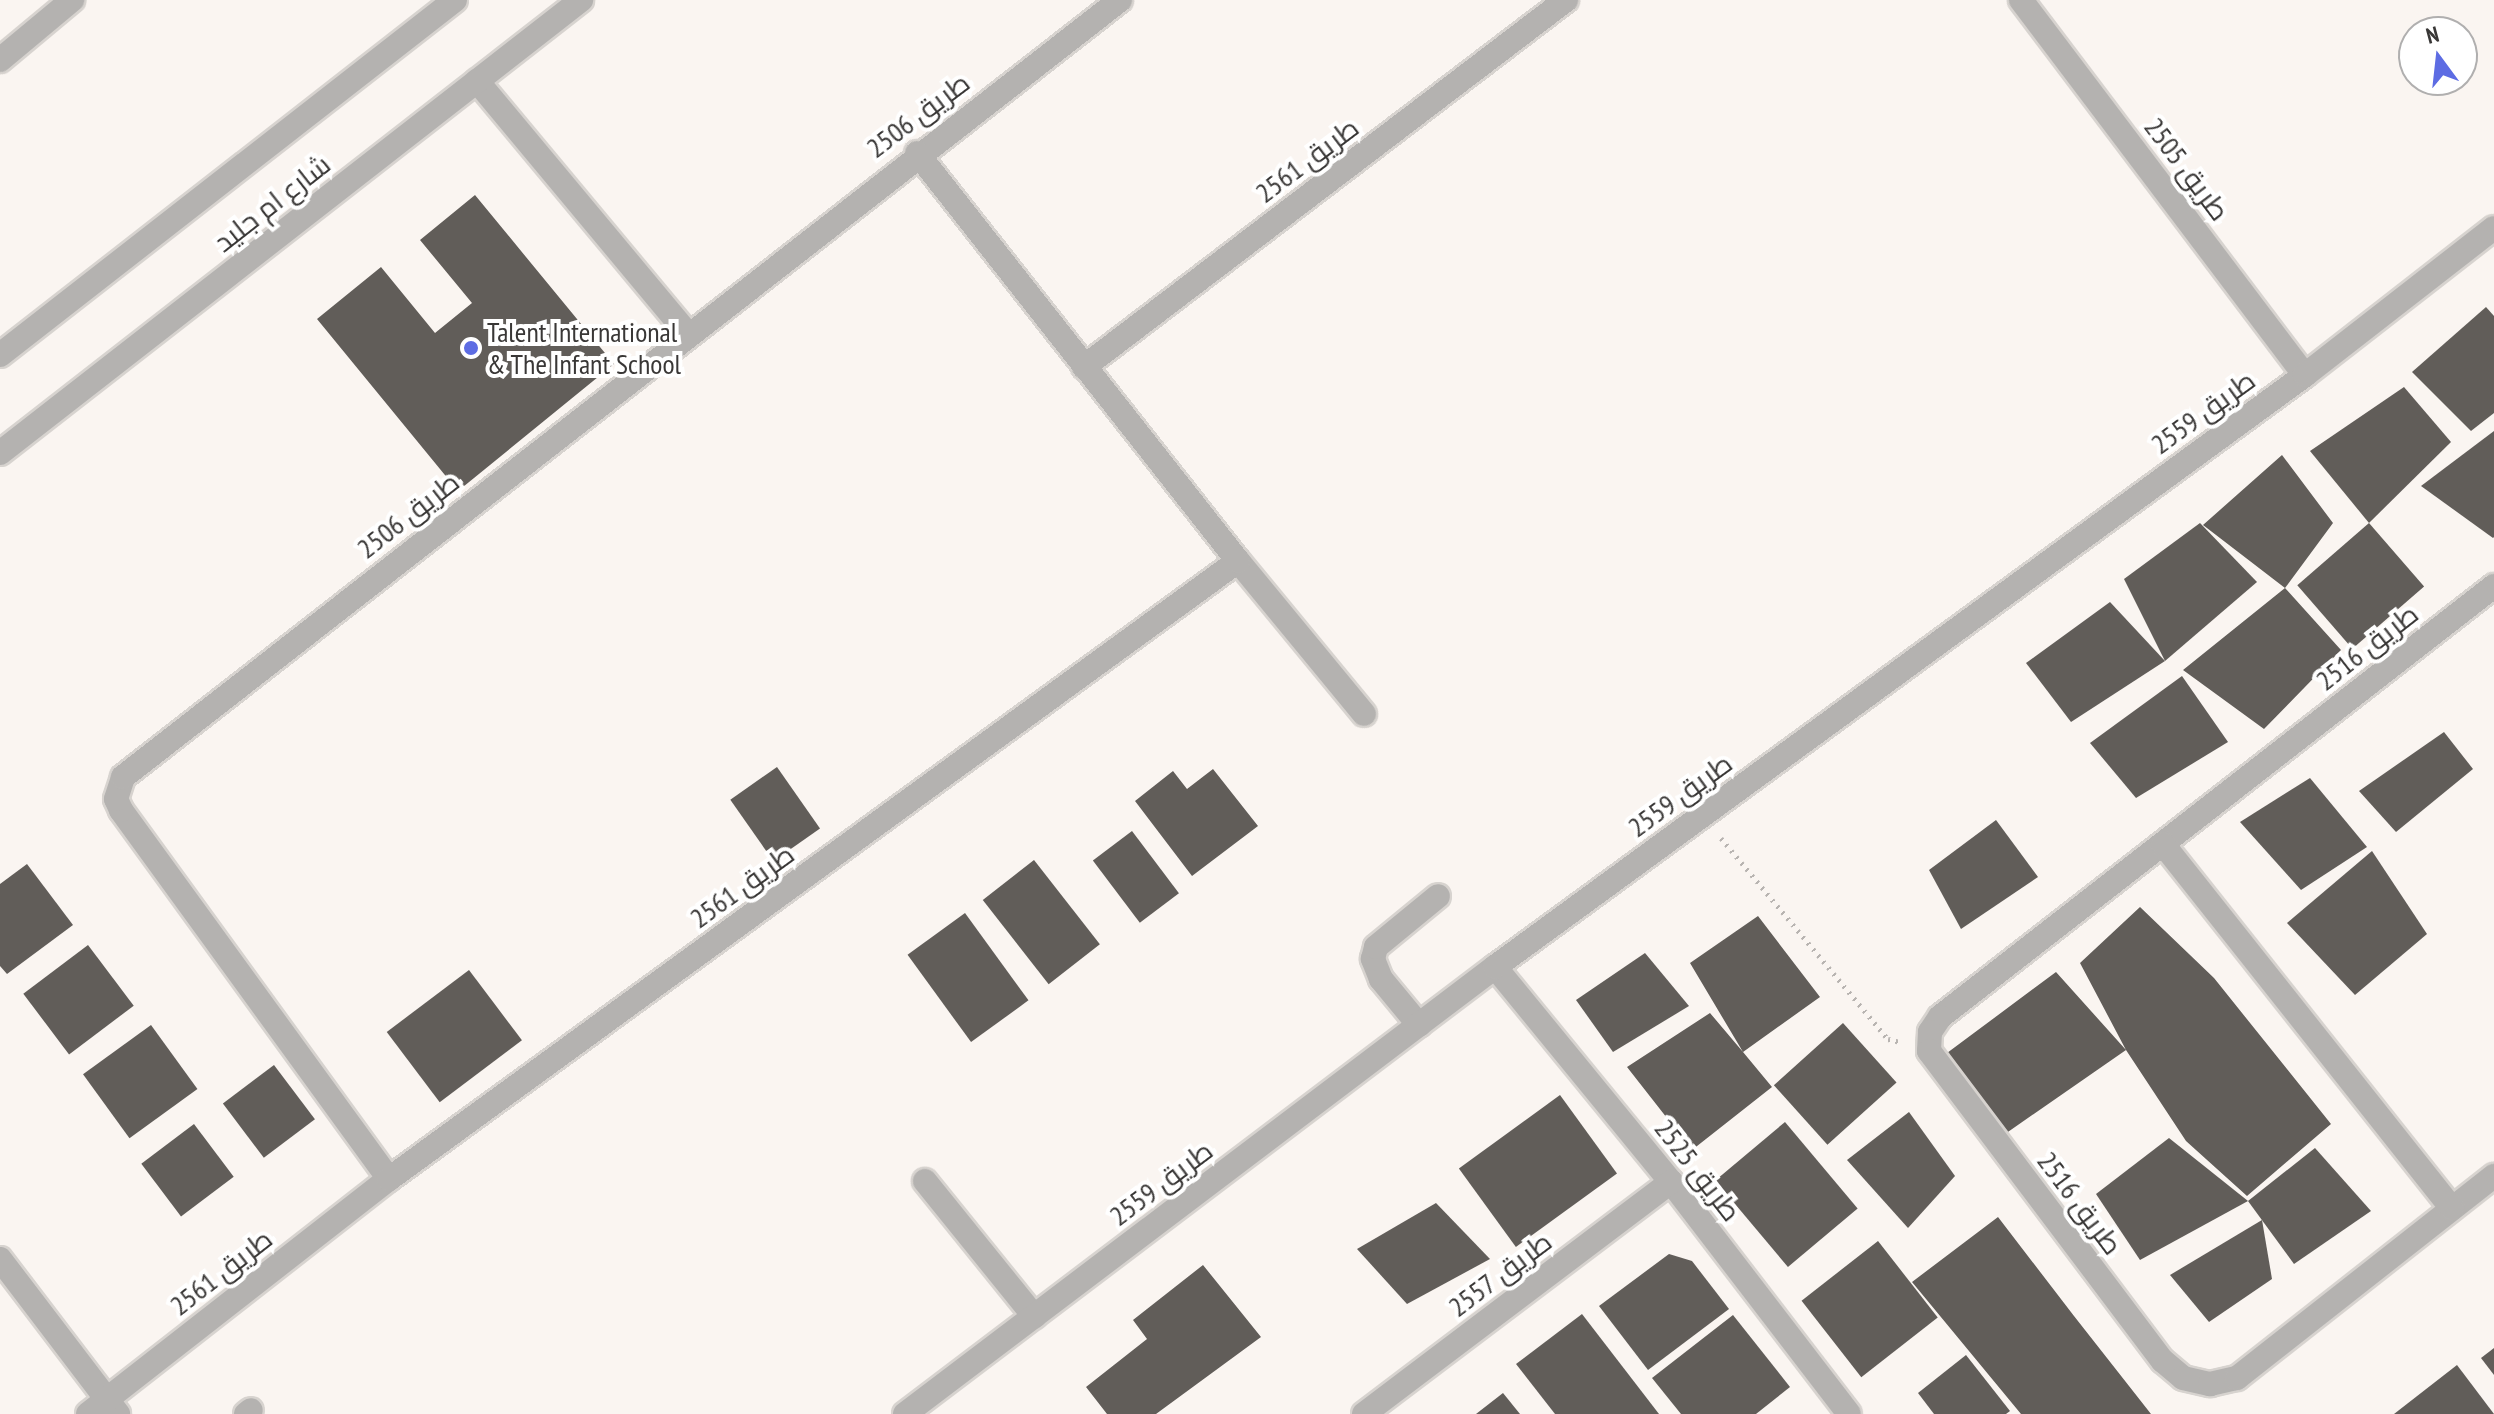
<!DOCTYPE html>
<meta charset="utf-8">
<style>
body{margin:0}
#map{position:relative;width:2494px;height:1414px;overflow:hidden;background:#faf5f1;font-family:"PT Sans Narrow",Cairo,sans-serif}
div>[style]{position:absolute}
[style*='--x']{left:calc(var(--x)*1px);top:calc(var(--y)*1px);width:calc(var(--w)*1px);rotate:calc(var(--a)*1deg)}
.building>*{inset:0;background:#615d59;transform-origin:0 0}
.path>*{height:5px;margin-top:-2.5px;transform-origin:0;background:repeating-linear-gradient(90deg,#b8b4b1 0 2px,transparent 0 8px)}
.roads{filter:drop-shadow(2px 0 #d7d3cf) drop-shadow(-2px 0 #d7d3cf) drop-shadow(0 2px #d7d3cf) drop-shadow(0 -2px #d7d3cf)}
.minor>*{height:24px;margin:-12px;padding:0 12px;transform-origin:12px;border-radius:12px;background:#b4b2b0}
.dots>*{width:22px;height:22px;translate:-50% -50%;box-sizing:border-box;border:4px solid #fff;border-radius:50%}
span{translate:-50% -50%;white-space:nowrap;text-align:center;line-height:1.15;-webkit-text-stroke:8px #fff;paint-order:stroke}
.street-label{font-size:28px;color:#393736}
.poi-label{font-size:28px;color:#393736}
.left{translate:0 -50%;text-align:left}
.north{position:absolute;left:2398px;top:16px;width:80px;height:80px;box-sizing:border-box;background:#fff;border:2px solid #b0afaf;border-radius:50%;rotate:345deg;font-size:22px;font-weight:700;line-height:32px;text-align:center;color:#393736}
.north::after{content:'';display:block;margin:auto;width:28px;height:36px;background:#5d6ce3;clip-path:polygon(50% 0,100% 100%,50% 72%,0 100%)}
</style>
<div id="map">
<div class="building">
<div style="clip-path:polygon(475px 195px,614px 364px,458px 491px,317px 319px,381px 267px,435px 333px,472px 303px,420px 240px)"></div>
<div style="clip-path:polygon(2486px 307px,2494px 316px,2494px 413px,2471px 431px,2412px 372px)"></div>
<div style="clip-path:polygon(2404px 387px,2451px 442px,2369px 523px,2310px 451px)"></div>
<div style="clip-path:polygon(2494px 431px,2494px 537px,2493px 538px,2421px 486px)"></div>
<div style="clip-path:polygon(2282px 455px,2333px 523px,2285px 588px,2341px 650px,2264px 729px,2183px 670px,2285px 588px,2203px 525px)"></div>
<div style="clip-path:polygon(2200px 523px,2257px 582px,2165px 661px,2124px 579px)"></div>
<div style="left:2369px;top:523px;width:84px;height:95px;rotate:49deg"></div>
<div style="clip-path:polygon(2110px 602px,2165px 661px,2071px 722px,2026px 663px)"></div>
<div style="clip-path:polygon(2182px 676px,2228px 742px,2136px 798px,2090px 743px)"></div>
<div style="clip-path:polygon(2444px 732px,2473px 769px,2396px 832px,2359px 791px)"></div>
<div style="left:777px;top:767px;width:75px;height:57px;rotate:55deg"></div>
<div style="clip-path:polygon(1213px 769px,1258px 826px,1192px 876px,1135px 801px,1173px 771px,1187px 789px)"></div>
<div style="clip-path:polygon(2310px 778px,2367px 847px,2301px 890px,2240px 822px)"></div>
<div style="clip-path:polygon(1996px 820px,2038px 877px,1961px 929px,1929px 870px)"></div>
<div style="left:1132px;top:831px;width:78px;height:49px;rotate:53deg"></div>
<div style="clip-path:polygon(2372px 851px,2427px 934px,2355px 995px,2287px 923px)"></div>
<div style="left:1034px;top:860px;width:107px;height:65px;rotate:52deg"></div>
<div style="clip-path:polygon(27px 864px,73px 925px,7px 974px,0 966px,0 884px)"></div>
<div style="clip-path:polygon(2140px 907px,2214px 978px,2331px 1124px,2247px 1196px,2186px 1141px,2126px 1050px,2005px 1134px,1947px 1053px,2056px 972px,2126px 1050px,2080px 963px)"></div>
<div style="left:965px;top:913px;width:108px;height:71px;rotate:54deg"></div>
<div style="clip-path:polygon(1758px 916px,1820px 997px,1743px 1052px,1772px 1087px,1692px 1150px,1627px 1067px,1710px 1013px,1743px 1052px,1690px 963px)"></div>
<div style="left:88px;top:945px;width:76px;height:81px;rotate:53deg"></div>
<div style="clip-path:polygon(1645px 953px,1689px 1006px,1613px 1052px,1576px 1000px)"></div>
<div style="left:469px;top:970px;width:88px;height:103px;rotate:53deg"></div>
<div style="left:1843px;top:1023px;width:80px;height:93px;rotate:48deg"></div>
<div style="left:151px;top:1025px;width:79px;height:84px;rotate:54deg"></div>
<div style="left:274px;top:1065px;width:68px;height:64px;rotate:53deg"></div>
<div style="left:1560px;top:1095px;width:97px;height:125px;rotate:54deg"></div>
<div style="clip-path:polygon(1909px 1112px,1955px 1176px,1908px 1228px,1847px 1160px)"></div>
<div style="left:1785px;top:1122px;width:113px;height:91px;rotate:50deg"></div>
<div style="left:194px;top:1124px;width:66px;height:66px;rotate:53deg"></div>
<div style="clip-path:polygon(2169px 1138px,2248px 1201px,2140px 1260px,2096px 1194px)"></div>
<div style="clip-path:polygon(2315px 1148px,2371px 1211px,2294px 1264px,2248px 1201px)"></div>
<div style="clip-path:polygon(1436px 1203px,1490px 1259px,1407px 1304px,1357px 1249px)"></div>
<div style="clip-path:polygon(1998px 1217px,2074px 1316px,2151px 1414px,2021px 1414px,1912px 1282px)"></div>
<div style="clip-path:polygon(2262px 1220px,2272px 1279px,2209px 1322px,2170px 1275px)"></div>
<div style="left:1878px;top:1241px;width:97px;height:97px;rotate:52deg"></div>
<div style="clip-path:polygon(1669px 1254px,1692px 1261px,1729px 1309px,1648px 1370px,1599px 1306px)"></div>
<div style="clip-path:polygon(1203px 1265px,1261px 1337px,1156px 1414px,1107px 1414px,1086px 1387px,1147px 1339px,1133px 1320px)"></div>
<div style="clip-path:polygon(1582px 1314px,1659px 1414px,1555px 1414px,1516px 1364px)"></div>
<div style="clip-path:polygon(1733px 1315px,1790px 1387px,1756px 1414px,1681px 1414px,1652px 1378px)"></div>
<div style="clip-path:polygon(2494px 1348px,2494px 1375px,2481px 1358px)"></div>
<div style="clip-path:polygon(1966px 1355px,2010px 1411px,2006px 1414px,1934px 1414px,1918px 1393px)"></div>
<div style="clip-path:polygon(2457px 1365px,2494px 1414px,2394px 1414px)"></div>
<div style="clip-path:polygon(1503px 1393px,1520px 1414px,1476px 1414px)"></div>
</div>
<div class="path">
<div style="--x:1721;--y:838;--w:261;--a:50.3"></div>
<div style="--x:1888;--y:1039;--w:12;--a:14"></div>
</div>
<div class="roads">
<div class="minor">
<div style="--x:2021;--y:0;--w:470;--a:52.9"></div>
<div style="--x:0;--y:60;--w:94;--a:-39.8"></div>
<div style="--x:477;--y:81;--w:329;--a:50.2"></div>
<div style="--x:0;--y:355;--w:577;--a:-37.96"></div>
<div style="--x:1084;--y:367;--w:606;--a:-37.29"></div>
<div style="--x:0;--y:453;--w:737;--a:-37.94"></div>
<div style="--x:1238;--y:561;--w:198;--a:50.5"></div>
<div style="--x:2494;--y:586;--w:702;--a:142.12"></div>
<div style="--x:1940;--y:1017;--w:18;--a:124"></div>
<div style="--x:1930;--y:1032;--w:19;--a:93"></div>
<div style="--x:1929;--y:1051;--w:388;--a:53"></div>
<div style="--x:2163;--y:1361;--w:26;--a:40"></div>
<div style="--x:2183;--y:1378;--w:28;--a:13"></div>
<div style="--x:2210;--y:1384;--w:28;--a:-13"></div>
<div style="--x:2237;--y:1378;--w:327;--a:-38.2"></div>
<div style="--x:2163;--y:844;--w:465;--a:51.6"></div>
<div style="--x:1495;--y:967;--w:278;--a:50.7"></div>
<div style="--x:1671;--y:1182;--w:292;--a:52.5"></div>
<div style="--x:1419;--y:1025;--w:60;--a:-129.6"></div>
<div style="--x:1381;--y:979;--w:22;--a:-112"></div>
<div style="--x:1373;--y:959;--w:12;--a:-76"></div>
<div style="--x:1376;--y:947;--w:80;--a:-39.4"></div>
<div style="--x:389;--y:1179;--w:456;--a:-126"></div>
<div style="--x:121;--y:810;--w:12;--a:-114"></div>
<div style="--x:116;--y:799;--w:23;--a:-72"></div>
<div style="--x:123;--y:777;--w:1264;--a:-37.93"></div>
<div style="--x:925;--y:1181;--w:174;--a:51.1"></div>
<div style="--x:0;--y:1259;--w:195;--a:52.7"></div>
<div style="--x:88;--y:1414;--w:382;--a:-38"></div>
<div style="--x:389;--y:1179;--w:1050;--a:-36.05"></div>
<div style="--x:1238;--y:561;--w:519;--a:-128.19"></div>
<div style="--x:246;--y:1414;--w:6;--a:-39"></div>
<div style="--x:905;--y:1414;--w:740;--a:-37.15"></div>
<div style="--x:1495;--y:967;--w:1003;--a:-36.16"></div>
<div style="--x:2305;--y:375;--w:239;--a:-37.9"></div>
<div style="--x:1364;--y:1414;--w:385;--a:-37.1"></div>
</div>
</div>
<div class="dots">
<div style="left:471px;top:348px;background:#5d6ce3"></div>
</div>
<div class="street-label">
<span style="left:918px;top:115px;rotate:-37deg">طريق 2506</span>
<span style="left:1307px;top:160px;rotate:-37deg">طريق 2561</span>
<span style="left:2187px;top:169px;rotate:53deg">طريق 2505</span>
<span style="left:272px;top:203px;rotate:-38deg">شارع ام جليد</span>
<span style="left:2203px;top:412px;rotate:-36deg">طريق 2559</span>
<span style="left:408px;top:515px;rotate:-38deg">طريق 2506</span>
<span style="left:2367px;top:647px;rotate:-38deg">طريق 2516</span>
<span style="left:1680px;top:795px;rotate:-36deg">طريق 2559</span>
<span style="left:742px;top:886px;rotate:-36deg">طريق 2561</span>
<span style="left:1698px;top:1170px;rotate:52deg">طريق 2525</span>
<span style="left:1161px;top:1183px;rotate:-37deg">طريق 2559</span>
<span style="left:2080px;top:1203px;rotate:53deg">طريق 2516</span>
<span style="left:221px;top:1272px;rotate:-38deg">طريق 2561</span>
<span style="left:1500px;top:1274px;rotate:-37deg">طريق 2557</span>
</div>
<div class="poi-label">
<span class="left" style="left:487px;top:348px">Talent International<br>&amp; The Infant School</span>
</div>
<div class="north">N</div>
</div>
